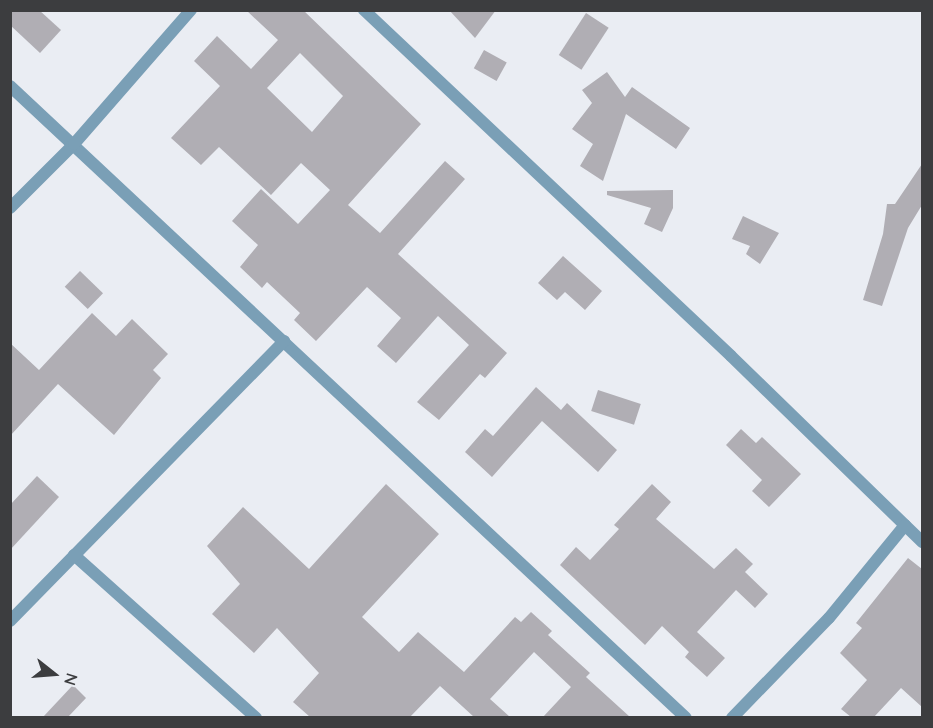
<!DOCTYPE html>
<style>
body{margin:0}
#map{position:relative;width:933px;height:728px;overflow:hidden;background:#eaedf3;font-family:Quicksand,sans-serif}
div>[style]{position:absolute}
[style*='--x']{left:calc(var(--x)*1px);top:calc(var(--y)*1px);width:calc(var(--w)*1px);rotate:calc(var(--a)*1deg)}
.building>*{inset:0;background:#b0aeb4;transform-origin:0 0}
.minor>*{height:12px;margin:-6px;padding:0 6px;transform-origin:6px;border-radius:6px;background:#7a9fb6}
span{translate:-50% -50%;white-space:nowrap;text-align:center;line-height:1.15;-webkit-text-stroke:4.5px #eaedf3;paint-order:stroke}
.frame{position:absolute;inset:0;border:12px solid #3c3d3f;pointer-events:none}
.north{position:absolute;left:24px;top:644px;width:60px;height:60px;-webkit-text-stroke:4px #eaedf3;paint-order:stroke;rotate:107deg;font-size:16px;font-weight:700;line-height:24px;text-align:center;color:#3c3d3f}
.north::after{content:'';display:block;margin:auto;width:21px;height:27px;background:#3c3d3f;clip-path:polygon(50% 0,100% 100%,50% 72%,0 100%)}
</style>
<div id="map">
<div class="building">
<div style="clip-path:polygon(10px 10px,39px 10px,61px 30px,40px 53px,10px 25px)"></div>
<div style="clip-path:polygon(evenodd,246px 10px,303px 10px,421px 124px,348px 205px,380px 233px,445px 161px,465px 179px,398px 254px,507px 353px,485px 378px,480px 374px,439px 420px,417px 402px,469px 345px,438px 316px,396px 363px,377px 346px,401px 318px,367px 287px,316px 341px,294px 320px,300px 313px,267px 282px,262px 288px,240px 267px,258px 245px,232px 221px,261px 189px,298px 224px,330px 190px,301px 163px,271px 195px,219px 147px,201px 165px,171px 138px,220px 86px,194px 61px,217px 36px,251px 69px,278px 40px,246px 10px,300px 53px,343px 96px,312px 132px,267px 88px,300px 53px)"></div>
<div style="clip-path:polygon(449px 10px,496px 10px,475px 38px)"></div>
<div style="left:586px;top:13px;width:27px;height:50px;rotate:33deg"></div>
<div style="left:484px;top:50px;width:26px;height:21px;rotate:29deg"></div>
<div style="clip-path:polygon(607px 72px,625px 97px,632px 87px,690px 128px,676px 149px,626px 114px,603px 181px,580px 166px,593px 144px,572px 129px,592px 103px,582px 90px)"></div>
<div style="clip-path:polygon(922px 164px,922px 205px,908px 228px,882px 306px,863px 300px,883px 234px,887px 204px,895px 204px)"></div>
<div style="clip-path:polygon(673px 190px,673px 208px,662px 232px,644px 224px,651px 208px,607px 195px,607px 191px)"></div>
<div style="clip-path:polygon(743px 216px,779px 233px,760px 264px,746px 254px,750px 246px,732px 239px)"></div>
<div style="clip-path:polygon(563px 256px,602px 291px,585px 310px,565px 292px,557px 300px,538px 283px)"></div>
<div style="left:80px;top:271px;width:32px;height:22px;rotate:44deg"></div>
<div style="clip-path:polygon(92px 313px,116px 336px,132px 319px,168px 354px,153px 370px,161px 378px,114px 435px,58px 384px,10px 436px,10px 343px,39px 370px)"></div>
<div style="clip-path:polygon(536px 387px,561px 410px,567px 403px,617px 450px,598px 472px,542px 421px,492px 477px,465px 452px,485px 429px,493px 436px)"></div>
<div style="left:598px;top:390px;width:45px;height:22px;rotate:18deg"></div>
<div style="clip-path:polygon(741px 429px,756px 443px,762px 437px,801px 474px,769px 507px,752px 491px,762px 480px,726px 445px)"></div>
<div style="clip-path:polygon(37px 476px,59px 497px,10px 550px,10px 505px)"></div>
<div style="clip-path:polygon(386px 484px,439px 534px,362px 617px,399px 652px,418px 632px,464px 672px,515px 617px,521px 622px,531px 612px,552px 631px,548px 635px,590px 673px,586px 677px,630px 717px,543px 717px,571px 687px,534px 652px,490px 699px,510px 717px,474px 717px,440px 686px,410px 717px,310px 717px,293px 702px,319px 673px,277px 628px,254px 653px,212px 614px,240px 584px,207px 546px,243px 507px,309px 569px)"></div>
<div style="clip-path:polygon(652px 484px,671px 502px,656px 519px,714px 569px,736px 548px,753px 564px,745px 572px,768px 594px,755px 608px,736px 590px,697px 632px,725px 658px,707px 677px,685px 657px,689px 652px,662px 626px,645px 645px,560px 565px,576px 547px,590px 560px,619px 529px,614px 525px)"></div>
<div style="clip-path:polygon(908px 558px,922px 569px,922px 707px,901px 688px,874px 717px,851px 717px,841px 709px,867px 680px,840px 653px,862px 628px,856px 623px)"></div>
<div style="clip-path:polygon(73px 685px,86px 698px,68px 717px,43px 717px)"></div>
</div>
<div class="minor">
<div style="--x:364;--y:10;--w:504;--a:43.31"></div>
<div style="--x:731;--y:356;--w:267;--a:44.2"></div>
<div style="--x:10;--y:86;--w:925;--a:43.07"></div>
<div style="--x:10;--y:208;--w:91;--a:-45"></div>
<div style="--x:74;--y:144;--w:178;--a:-48.9"></div>
<div style="--x:74;--y:555;--w:244;--a:41.8"></div>
<div style="--x:10;--y:621;--w:392;--a:-45.6"></div>
<div style="--x:732;--y:718;--w:139;--a:-45.9"></div>
<div style="--x:829;--y:618;--w:120;--a:-50.7"></div>
</div>
<div class="frame"></div>
<div class="north">N</div>
</div>
